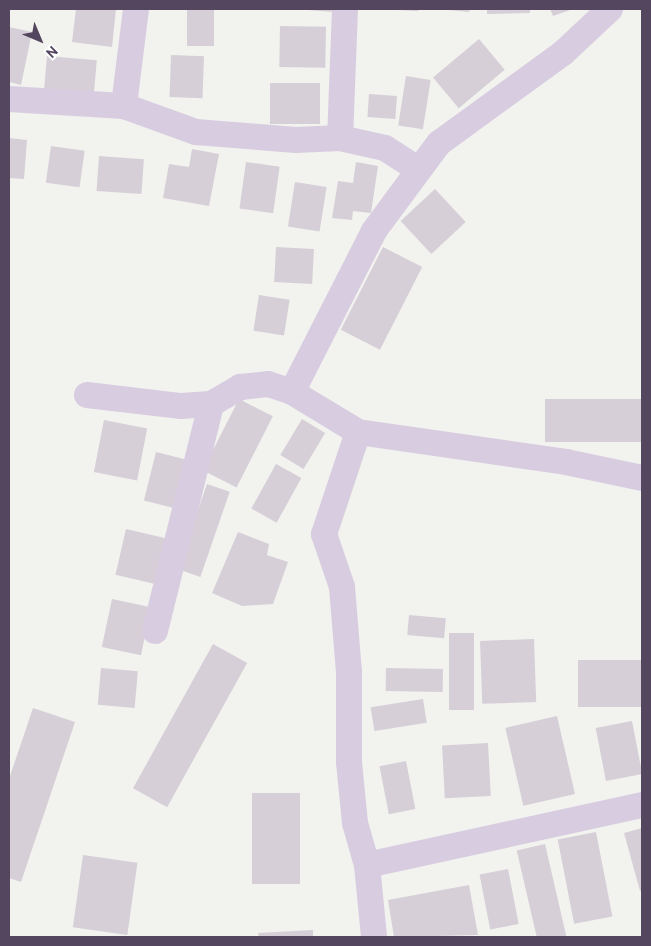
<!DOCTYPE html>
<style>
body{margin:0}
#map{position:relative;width:651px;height:946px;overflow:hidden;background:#f2f2ef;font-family:Overpass,sans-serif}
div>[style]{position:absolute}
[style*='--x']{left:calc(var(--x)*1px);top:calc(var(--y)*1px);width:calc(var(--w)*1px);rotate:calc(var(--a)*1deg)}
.building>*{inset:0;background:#d6cfd7;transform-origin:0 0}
.minor>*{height:26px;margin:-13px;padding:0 13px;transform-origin:13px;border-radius:13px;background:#d8cde0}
span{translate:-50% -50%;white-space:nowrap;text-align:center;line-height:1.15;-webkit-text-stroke:5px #fff;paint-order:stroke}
.frame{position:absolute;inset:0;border:10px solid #54465e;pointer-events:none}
.north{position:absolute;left:15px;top:15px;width:50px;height:50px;-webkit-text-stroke:4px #fff;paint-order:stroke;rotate:135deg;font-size:14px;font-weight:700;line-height:20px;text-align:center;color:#54465e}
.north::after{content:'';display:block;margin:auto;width:18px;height:22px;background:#54465e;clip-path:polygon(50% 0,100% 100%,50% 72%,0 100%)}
</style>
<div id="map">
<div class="building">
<div style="clip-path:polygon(76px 9px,116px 9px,112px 47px,72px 42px)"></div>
<div style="left:187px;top:9px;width:27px;height:37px"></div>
<div style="clip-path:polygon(294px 9px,334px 9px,334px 12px)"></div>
<div style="clip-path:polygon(375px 9px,418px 9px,418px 11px)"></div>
<div style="clip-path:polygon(438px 9px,470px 9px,469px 12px)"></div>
<div style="clip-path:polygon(487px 9px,530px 9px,530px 13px,487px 14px)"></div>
<div style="clip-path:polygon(550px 9px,573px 9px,553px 16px)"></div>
<div style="left:280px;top:26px;width:46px;height:41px;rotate:1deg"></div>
<div style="clip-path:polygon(9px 27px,32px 32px,21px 85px,9px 82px)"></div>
<div style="left:479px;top:39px;width:40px;height:60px;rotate:50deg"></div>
<div style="left:171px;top:55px;width:33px;height:42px;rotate:2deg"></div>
<div style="left:47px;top:56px;width:50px;height:35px;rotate:5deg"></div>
<div style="left:406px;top:76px;width:25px;height:50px;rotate:9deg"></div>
<div style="left:270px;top:83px;width:50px;height:41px"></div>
<div style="left:369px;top:94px;width:28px;height:23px;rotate:4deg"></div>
<div style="clip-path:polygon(9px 138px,27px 140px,24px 179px,9px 178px)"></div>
<div style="left:51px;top:146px;width:34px;height:37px;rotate:8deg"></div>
<div style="clip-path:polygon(192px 149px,219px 154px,209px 206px,163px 198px,169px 164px,189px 167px)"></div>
<div style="left:99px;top:156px;width:45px;height:35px;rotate:4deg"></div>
<div style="left:246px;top:162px;width:34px;height:47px;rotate:8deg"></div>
<div style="clip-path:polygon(356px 162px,378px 166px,371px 213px,353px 211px,352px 220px,332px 218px,338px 181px,353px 183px)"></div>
<div style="left:295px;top:182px;width:32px;height:45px;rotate:9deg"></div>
<div style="left:435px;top:189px;width:45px;height:47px;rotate:47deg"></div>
<div style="left:276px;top:247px;width:38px;height:35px;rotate:3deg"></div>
<div style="left:383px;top:247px;width:44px;height:93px;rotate:27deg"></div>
<div style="left:259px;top:295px;width:31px;height:36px;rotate:9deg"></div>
<div style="left:239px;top:399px;width:38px;height:80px;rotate:27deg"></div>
<div style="left:642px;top:399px;width:43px;height:97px;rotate:90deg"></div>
<div style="left:302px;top:419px;width:27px;height:42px;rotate:31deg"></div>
<div style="left:104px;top:420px;width:44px;height:53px;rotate:11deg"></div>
<div style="left:156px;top:452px;width:33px;height:50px;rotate:14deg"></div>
<div style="left:276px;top:464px;width:29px;height:51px;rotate:29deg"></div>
<div style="left:207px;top:484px;width:24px;height:90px;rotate:19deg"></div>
<div style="left:126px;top:529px;width:43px;height:47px;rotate:13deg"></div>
<div style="clip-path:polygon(238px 532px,269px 544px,267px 555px,288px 562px,273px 604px,242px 606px,212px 593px)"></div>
<div style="left:112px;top:599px;width:40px;height:49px;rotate:12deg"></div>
<div style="left:409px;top:615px;width:37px;height:20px;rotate:5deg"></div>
<div style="left:449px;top:633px;width:25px;height:77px"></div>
<div style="left:534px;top:639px;width:63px;height:54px;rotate:88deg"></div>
<div style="left:213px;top:644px;width:39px;height:165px;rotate:29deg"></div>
<div style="left:642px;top:660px;width:47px;height:64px;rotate:90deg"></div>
<div style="left:101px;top:668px;width:37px;height:37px;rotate:5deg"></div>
<div style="left:386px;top:668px;width:57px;height:23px;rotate:1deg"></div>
<div style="left:423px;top:699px;width:24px;height:53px;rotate:81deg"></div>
<div style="clip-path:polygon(33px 708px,75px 722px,21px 882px,9px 878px,9px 779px)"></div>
<div style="left:557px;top:716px;width:80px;height:53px;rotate:77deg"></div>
<div style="left:632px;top:721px;width:54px;height:37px;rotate:79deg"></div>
<div style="left:488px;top:743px;width:53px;height:46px;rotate:87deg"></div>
<div style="left:406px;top:761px;width:49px;height:27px;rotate:79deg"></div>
<div style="left:252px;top:793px;width:48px;height:91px"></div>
<div style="clip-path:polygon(642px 828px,642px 890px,640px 891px,624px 833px)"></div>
<div style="left:596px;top:832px;width:86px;height:39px;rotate:79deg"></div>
<div style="left:545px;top:844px;width:95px;height:29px;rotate:77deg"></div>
<div style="left:83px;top:855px;width:55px;height:73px;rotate:8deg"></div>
<div style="left:508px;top:869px;width:56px;height:29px;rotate:79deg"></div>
<div style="clip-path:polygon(469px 885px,478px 935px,394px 937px,388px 900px)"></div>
<div style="clip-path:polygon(313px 930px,313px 937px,259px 937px,258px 933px)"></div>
</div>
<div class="minor">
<div style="--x:136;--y:9;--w:98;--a:97.1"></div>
<div style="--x:124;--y:106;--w:77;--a:19.9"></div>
<div style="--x:196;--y:132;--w:100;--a:4.6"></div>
<div style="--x:296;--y:140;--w:44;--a:-2.6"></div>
<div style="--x:345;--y:9;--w:129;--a:92.2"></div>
<div style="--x:340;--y:138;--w:46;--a:12.5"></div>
<div style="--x:385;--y:148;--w:40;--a:32.9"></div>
<div style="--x:610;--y:9;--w:64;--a:136.9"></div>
<div style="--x:563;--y:53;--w:153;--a:144"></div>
<div style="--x:439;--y:143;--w:109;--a:126.5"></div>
<div style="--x:374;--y:231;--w:181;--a:117"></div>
<div style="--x:292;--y:392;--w:77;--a:31.2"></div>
<div style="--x:358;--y:432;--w:210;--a:8.2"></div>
<div style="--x:566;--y:462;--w:78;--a:11.9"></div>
<div style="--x:9;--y:99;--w:115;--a:3.5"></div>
<div style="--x:87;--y:395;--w:95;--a:6.7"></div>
<div style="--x:181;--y:406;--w:30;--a:-4"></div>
<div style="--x:211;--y:404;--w:34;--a:-30"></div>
<div style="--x:240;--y:387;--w:28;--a:-6"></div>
<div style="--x:268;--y:384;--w:25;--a:18"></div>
<div style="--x:358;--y:432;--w:108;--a:108.4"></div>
<div style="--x:324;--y:534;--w:56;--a:71.2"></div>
<div style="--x:342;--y:587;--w:85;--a:85.3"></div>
<div style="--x:349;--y:672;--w:90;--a:90"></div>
<div style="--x:349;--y:762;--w:61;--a:84.4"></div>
<div style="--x:355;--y:823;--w:44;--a:74.1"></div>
<div style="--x:367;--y:865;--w:72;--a:84.4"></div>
<div style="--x:155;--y:631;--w:234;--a:-76.1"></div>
<div style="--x:367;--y:865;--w:281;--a:-12.3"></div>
</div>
<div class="frame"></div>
<div class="north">N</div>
</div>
